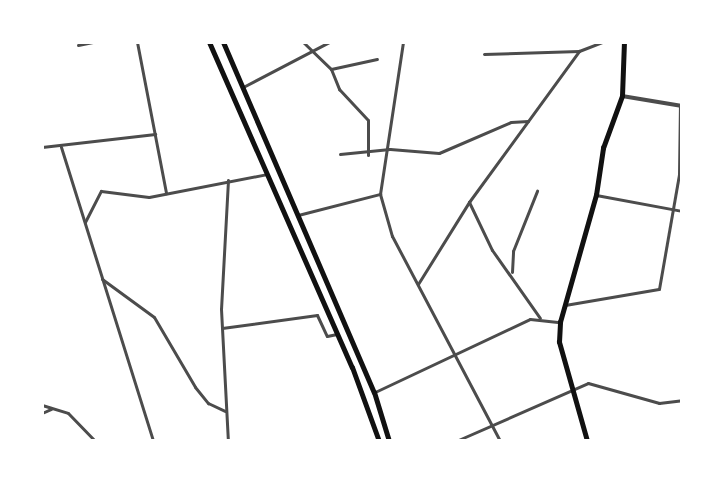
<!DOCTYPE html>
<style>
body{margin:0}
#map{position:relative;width:724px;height:483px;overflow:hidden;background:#fff;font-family:"Source Sans 3",sans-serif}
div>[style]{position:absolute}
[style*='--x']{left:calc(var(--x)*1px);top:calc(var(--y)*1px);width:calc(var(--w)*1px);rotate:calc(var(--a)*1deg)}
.minor>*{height:3px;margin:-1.5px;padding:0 1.5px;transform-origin:1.5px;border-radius:1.5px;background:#4c4c4c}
.tertiary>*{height:4px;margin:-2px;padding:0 2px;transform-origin:2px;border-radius:2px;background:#4c4c4c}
.secondary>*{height:4.5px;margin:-2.25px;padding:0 2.25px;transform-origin:2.25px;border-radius:2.25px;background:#111}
.primary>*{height:5px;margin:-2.5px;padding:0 2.5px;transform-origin:2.5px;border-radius:2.5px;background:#111}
span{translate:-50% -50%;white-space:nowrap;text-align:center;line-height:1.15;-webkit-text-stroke:6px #fff;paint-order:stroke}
.frame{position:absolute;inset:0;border:44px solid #fff;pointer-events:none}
</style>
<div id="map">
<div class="minor">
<div style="--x:137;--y:42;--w:154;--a:79.1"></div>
<div style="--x:303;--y:42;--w:39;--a:44"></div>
<div style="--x:331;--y:69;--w:47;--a:-12.3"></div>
<div style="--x:403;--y:42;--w:154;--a:98.6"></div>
<div style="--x:380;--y:194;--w:44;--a:74.1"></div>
<div style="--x:392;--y:236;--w:232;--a:62.2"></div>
<div style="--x:78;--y:45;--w:15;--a:-11"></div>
<div style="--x:484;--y:54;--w:95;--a:-1.8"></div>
<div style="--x:331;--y:69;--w:22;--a:68"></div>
<div style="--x:339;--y:89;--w:42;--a:46.9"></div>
<div style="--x:368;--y:120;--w:35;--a:90"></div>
<div style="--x:243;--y:87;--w:97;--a:-27.6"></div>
<div style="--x:42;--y:147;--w:114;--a:-6.6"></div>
<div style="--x:61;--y:147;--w:308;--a:72.6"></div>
<div style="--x:340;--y:154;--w:50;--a:-5.7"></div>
<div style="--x:390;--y:149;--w:49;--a:4.7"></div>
<div style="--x:439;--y:153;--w:78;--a:-23.3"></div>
<div style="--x:511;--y:122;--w:17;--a:-3"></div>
<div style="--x:228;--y:180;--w:129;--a:93.1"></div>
<div style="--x:221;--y:309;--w:132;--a:87"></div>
<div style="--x:596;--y:195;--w:87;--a:10.5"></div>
<div style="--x:469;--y:202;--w:53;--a:64.4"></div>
<div style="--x:492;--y:250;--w:83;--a:54.8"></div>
<div style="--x:298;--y:215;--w:85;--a:-14.4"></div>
<div style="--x:85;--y:222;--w:35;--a:-63"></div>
<div style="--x:101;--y:191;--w:48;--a:7.1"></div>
<div style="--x:149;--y:197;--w:120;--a:-11"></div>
<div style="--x:512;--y:272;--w:21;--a:-87"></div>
<div style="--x:513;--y:251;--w:65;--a:-68.2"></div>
<div style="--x:102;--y:279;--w:64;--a:36.2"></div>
<div style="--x:154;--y:317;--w:81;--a:59.6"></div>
<div style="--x:195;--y:387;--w:21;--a:51"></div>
<div style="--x:208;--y:403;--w:19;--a:25"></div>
<div style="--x:418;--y:284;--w:97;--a:-58.1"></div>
<div style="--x:469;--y:202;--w:187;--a:-53.9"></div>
<div style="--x:579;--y:51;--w:26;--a:-21"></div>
<div style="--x:565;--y:305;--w:95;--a:-9.7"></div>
<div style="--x:659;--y:289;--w:117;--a:-80.1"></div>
<div style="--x:679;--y:174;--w:68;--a:-89.2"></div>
<div style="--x:222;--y:328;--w:96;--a:-7.8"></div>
<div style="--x:317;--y:315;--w:23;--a:65"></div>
<div style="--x:327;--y:336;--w:10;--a:-11"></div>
<div style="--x:375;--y:392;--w:171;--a:-25.2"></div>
<div style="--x:530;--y:319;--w:30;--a:6"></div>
<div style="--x:42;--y:405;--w:27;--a:17"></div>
<div style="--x:68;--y:413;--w:39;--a:46"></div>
<div style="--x:42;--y:413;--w:10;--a:-24"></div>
<div style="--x:456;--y:441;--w:144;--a:-23.7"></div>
<div style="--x:588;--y:383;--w:74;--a:15.7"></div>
<div style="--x:659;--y:403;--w:23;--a:-7"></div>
</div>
<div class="tertiary">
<div style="--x:622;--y:96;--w:61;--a:9.5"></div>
</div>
<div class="secondary">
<div style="--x:587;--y:441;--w:103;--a:-105.8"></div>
<div style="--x:559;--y:342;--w:20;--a:-87"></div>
<div style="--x:560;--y:322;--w:132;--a:-74.2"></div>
<div style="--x:596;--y:195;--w:48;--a:-81.5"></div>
<div style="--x:603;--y:148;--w:55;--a:-69.9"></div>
<div style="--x:622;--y:96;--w:54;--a:-87.9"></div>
</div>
<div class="primary">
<div style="--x:209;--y:42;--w:355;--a:66.3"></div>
<div style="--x:352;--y:367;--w:79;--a:70"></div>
<div style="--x:223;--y:42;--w:381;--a:66.7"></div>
<div style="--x:374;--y:392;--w:51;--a:73"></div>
</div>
<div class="frame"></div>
</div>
